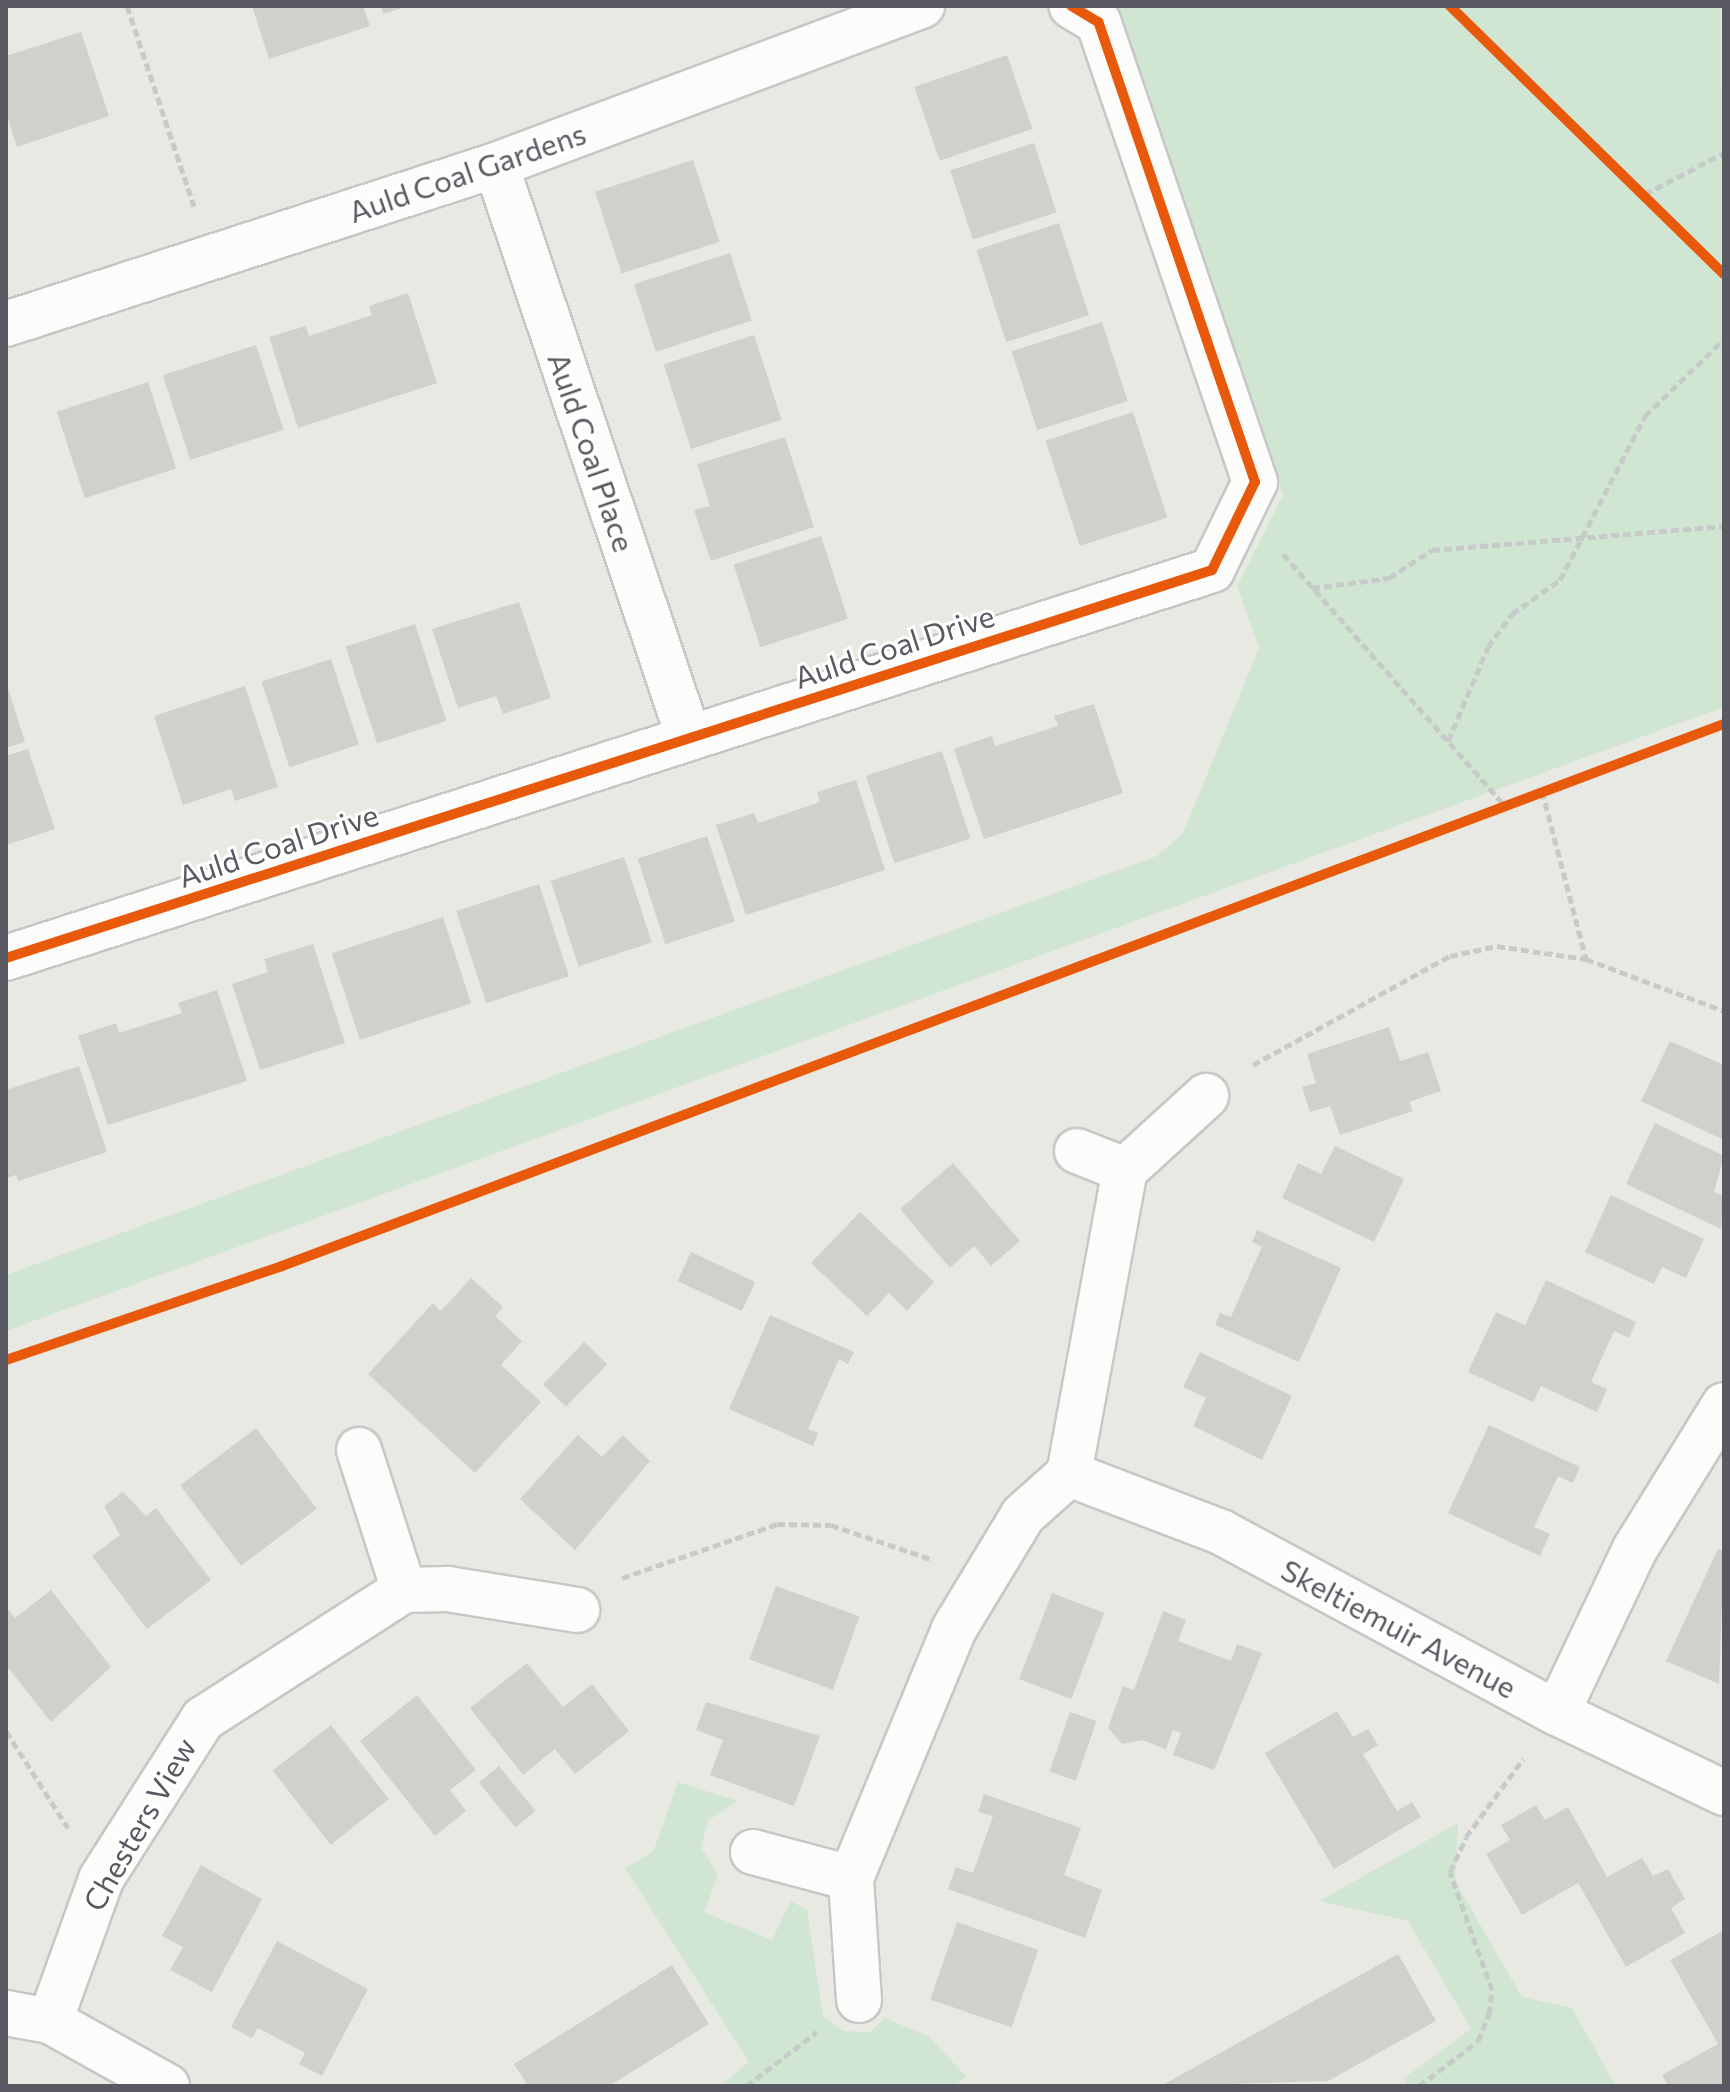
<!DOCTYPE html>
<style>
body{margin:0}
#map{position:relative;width:1730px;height:2092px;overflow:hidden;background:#e9e9e3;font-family:Commissioner,sans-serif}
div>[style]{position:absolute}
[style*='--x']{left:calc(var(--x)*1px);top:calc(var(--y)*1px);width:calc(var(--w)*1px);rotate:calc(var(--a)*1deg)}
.green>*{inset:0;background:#d0e6d2}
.building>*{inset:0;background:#d1d0cd;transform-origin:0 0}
.path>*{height:5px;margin-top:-2.5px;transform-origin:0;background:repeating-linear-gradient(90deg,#c6cbca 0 8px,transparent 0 12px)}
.roads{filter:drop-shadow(2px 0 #c7c7c7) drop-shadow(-2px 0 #c7c7c7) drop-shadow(0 2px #c7c7c7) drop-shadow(0 -2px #c7c7c7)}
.minor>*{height:44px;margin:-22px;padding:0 22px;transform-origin:22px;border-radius:22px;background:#fcfcfb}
.cycleway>*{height:10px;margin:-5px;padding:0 5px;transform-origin:5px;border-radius:5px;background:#e8590c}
span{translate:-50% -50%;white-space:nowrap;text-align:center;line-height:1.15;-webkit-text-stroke:6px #fff;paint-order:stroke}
.street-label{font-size:30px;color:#595a61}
.frame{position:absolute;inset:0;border:8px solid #595a61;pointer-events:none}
</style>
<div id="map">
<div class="green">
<div style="clip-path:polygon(1113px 6px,1721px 6px,1724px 707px,6px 1331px,6px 1275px,1157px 856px,1183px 833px,1259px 648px,1237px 586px,1283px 495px)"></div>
<div style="clip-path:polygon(678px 1782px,737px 1801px,708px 1821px,701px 1847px,718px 1875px,704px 1912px,772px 1940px,791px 1901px,807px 1910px,823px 2016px,843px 2031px,870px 2032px,885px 2018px,928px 2036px,967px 2077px,953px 2086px,720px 2086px,749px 2062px,625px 1868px,653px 1852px)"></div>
<div style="clip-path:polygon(1458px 1823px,1455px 1881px,1522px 1997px,1572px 2008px,1616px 2086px,1407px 2086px,1404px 2078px,1471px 2029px,1408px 1921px,1319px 1901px)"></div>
</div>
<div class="building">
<div style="clip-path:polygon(252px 6px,363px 6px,370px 26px,269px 59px)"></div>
<div style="clip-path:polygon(381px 6px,405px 6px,405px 7px,383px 14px)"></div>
<div style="clip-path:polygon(81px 32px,109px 116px,17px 147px,6px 113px,6px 56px)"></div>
<div style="left:1007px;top:55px;width:78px;height:98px;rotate:71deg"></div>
<div style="left:1034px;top:143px;width:73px;height:88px;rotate:72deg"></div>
<div style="left:693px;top:160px;width:86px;height:103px;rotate:72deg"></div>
<div style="left:1059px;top:223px;width:97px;height:87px;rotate:72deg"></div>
<div style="left:730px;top:253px;width:71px;height:101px;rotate:72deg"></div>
<div style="clip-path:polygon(408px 293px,437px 383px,298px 428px,269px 337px,306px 326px,309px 336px,372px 315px,369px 306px)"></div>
<div style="left:1102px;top:322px;width:83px;height:95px;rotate:72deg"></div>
<div style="left:754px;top:335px;width:89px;height:95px;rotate:72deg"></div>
<div style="left:256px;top:345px;width:89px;height:98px;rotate:72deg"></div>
<div style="left:148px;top:382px;width:91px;height:96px;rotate:72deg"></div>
<div style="left:1133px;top:412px;width:111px;height:92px;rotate:72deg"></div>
<div style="clip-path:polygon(785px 437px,814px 527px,711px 561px,694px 510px,710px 506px,697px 464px)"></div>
<div style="left:821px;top:536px;width:87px;height:92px;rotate:72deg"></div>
<div style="clip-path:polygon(519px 602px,551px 698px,503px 714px,496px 696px,458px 708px,432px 629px)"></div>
<div style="left:415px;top:624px;width:102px;height:73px;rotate:72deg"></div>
<div style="left:331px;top:659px;width:90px;height:73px;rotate:72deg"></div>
<div style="clip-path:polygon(7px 685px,25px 742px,6px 748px,6px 686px)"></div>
<div style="clip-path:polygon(245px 686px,278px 787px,235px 801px,231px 789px,183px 805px,154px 716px)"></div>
<div style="clip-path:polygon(1094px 704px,1123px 793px,984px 839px,954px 749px,992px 736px,995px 746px,1058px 726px,1054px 716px)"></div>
<div style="clip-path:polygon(28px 749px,55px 829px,6px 845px,6px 756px)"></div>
<div style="left:942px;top:751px;width:92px;height:80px;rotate:72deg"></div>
<div style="clip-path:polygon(856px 780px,885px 870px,746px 915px,716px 825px,754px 813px,758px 823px,820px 802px,817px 792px)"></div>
<div style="left:707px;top:836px;width:90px;height:73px;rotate:72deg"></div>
<div style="left:624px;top:857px;width:90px;height:77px;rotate:72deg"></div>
<div style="left:539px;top:884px;width:97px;height:87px;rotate:72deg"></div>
<div style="left:443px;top:917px;width:91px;height:117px;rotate:72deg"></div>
<div style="clip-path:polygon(313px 944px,345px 1043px,260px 1070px,232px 984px,268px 972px,264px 959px)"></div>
<div style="clip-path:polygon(217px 990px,247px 1081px,108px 1125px,78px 1036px,116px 1023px,119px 1033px,182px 1013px,178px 1003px)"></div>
<div style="clip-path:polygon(1389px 1027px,1400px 1061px,1428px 1052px,1441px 1091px,1409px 1102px,1413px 1111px,1340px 1135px,1330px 1106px,1310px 1112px,1302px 1087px,1316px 1083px,1307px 1054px)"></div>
<div style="clip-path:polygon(1670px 1041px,1724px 1065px,1724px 1140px,1641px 1101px)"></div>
<div style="clip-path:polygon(79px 1066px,107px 1152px,18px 1181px,16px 1175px,6px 1178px,6px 1090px)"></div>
<div style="clip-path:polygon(1655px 1123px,1724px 1156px,1714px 1192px,1724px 1196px,1721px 1229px,1626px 1184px)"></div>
<div style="clip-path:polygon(1335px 1146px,1404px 1179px,1374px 1242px,1282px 1198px,1298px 1163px,1321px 1174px)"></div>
<div style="clip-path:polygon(953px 1163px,1020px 1241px,991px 1266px,974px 1246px,950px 1268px,900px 1209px)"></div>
<div style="clip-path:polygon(1611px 1195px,1704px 1239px,1686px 1278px,1662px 1267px,1654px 1284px,1585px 1252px)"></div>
<div style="clip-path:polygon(860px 1212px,934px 1282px,907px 1311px,889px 1293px,867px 1316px,811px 1263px)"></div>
<div style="clip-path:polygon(1257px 1230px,1341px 1268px,1299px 1362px,1215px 1325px,1220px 1313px,1231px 1317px,1246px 1282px,1262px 1247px,1252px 1242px)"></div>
<div style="left:691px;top:1252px;width:71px;height:32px;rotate:25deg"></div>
<div style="clip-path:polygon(471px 1278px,503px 1307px,495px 1316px,522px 1341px,501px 1365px,541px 1402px,475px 1473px,368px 1374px,433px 1303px,441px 1311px)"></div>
<div style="clip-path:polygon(1546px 1280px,1636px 1322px,1629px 1338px,1614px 1331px,1591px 1382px,1607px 1389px,1597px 1412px,1541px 1386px,1533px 1402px,1468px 1372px,1496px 1312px,1525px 1325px)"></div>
<div style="clip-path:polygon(770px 1315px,854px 1352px,848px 1364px,839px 1359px,808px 1429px,818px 1433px,813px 1446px,729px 1409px)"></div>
<div style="left:584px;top:1342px;width:32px;height:59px;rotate:44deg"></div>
<div style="clip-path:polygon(1200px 1352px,1292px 1396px,1262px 1460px,1193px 1426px,1206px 1398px,1183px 1387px)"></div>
<div style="clip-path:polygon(1489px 1425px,1580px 1467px,1573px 1483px,1558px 1476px,1534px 1527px,1550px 1534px,1540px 1556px,1448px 1513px)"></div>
<div style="left:256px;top:1428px;width:101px;height:95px;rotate:53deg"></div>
<div style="clip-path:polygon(578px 1435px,602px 1457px,623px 1435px,650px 1461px,575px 1550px,520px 1499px)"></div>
<div style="clip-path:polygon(123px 1492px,146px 1516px,156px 1508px,211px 1580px,147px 1629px,92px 1556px,120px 1535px,104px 1506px)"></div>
<div style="clip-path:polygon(1718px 1549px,1724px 1551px,1719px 1684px,1666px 1661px)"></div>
<div style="left:776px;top:1586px;width:89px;height:78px;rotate:20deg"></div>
<div style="clip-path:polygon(51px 1590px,111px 1667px,51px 1722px,6px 1665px,6px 1607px,15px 1618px)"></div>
<div style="left:1052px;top:1593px;width:56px;height:92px;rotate:21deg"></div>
<div style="clip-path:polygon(1163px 1611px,1186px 1620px,1178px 1641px,1231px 1661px,1237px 1644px,1262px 1653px,1214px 1770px,1173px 1755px,1181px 1733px,1173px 1730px,1166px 1749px,1142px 1740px,1122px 1744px,1108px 1728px,1123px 1686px,1134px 1690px)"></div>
<div style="clip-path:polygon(527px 1663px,563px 1707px,592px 1684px,629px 1731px,575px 1774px,555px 1749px,523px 1775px,470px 1708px)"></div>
<div style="clip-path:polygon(417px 1695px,476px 1770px,450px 1790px,466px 1811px,435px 1836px,360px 1741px)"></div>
<div style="clip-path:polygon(706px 1702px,820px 1736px,794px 1806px,710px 1775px,723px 1740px,696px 1730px)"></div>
<div style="clip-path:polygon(1337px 1711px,1353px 1737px,1368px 1729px,1378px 1745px,1363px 1754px,1397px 1811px,1412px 1802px,1421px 1817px,1334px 1869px,1265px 1753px)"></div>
<div style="left:1070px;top:1712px;width:28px;height:63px;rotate:19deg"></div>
<div style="left:331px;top:1725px;width:94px;height:74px;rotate:52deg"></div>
<div style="left:499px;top:1766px;width:58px;height:26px;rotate:51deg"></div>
<div style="clip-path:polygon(984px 1794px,1081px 1828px,1064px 1875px,1102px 1890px,1085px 1938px,948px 1889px,956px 1867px,973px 1873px,993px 1816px,978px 1812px)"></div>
<div style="clip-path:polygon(1536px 1805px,1545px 1820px,1568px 1807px,1607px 1877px,1642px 1858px,1653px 1876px,1668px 1869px,1685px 1899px,1671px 1908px,1685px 1933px,1626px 1967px,1578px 1883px,1522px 1915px,1486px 1854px,1510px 1840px,1501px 1825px)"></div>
<div style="clip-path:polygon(201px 1865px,262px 1899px,212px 1992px,170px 1970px,183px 1947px,162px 1936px)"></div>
<div style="left:957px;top:1922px;width:86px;height:82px;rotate:19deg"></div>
<div style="clip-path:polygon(1724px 1930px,1724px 2086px,1668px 2086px,1662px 2075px,1718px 2044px,1670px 1960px)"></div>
<div style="clip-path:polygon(277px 1941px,368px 1989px,322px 2076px,299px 2064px,305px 2053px,258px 2028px,252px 2038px,231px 2027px)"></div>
<div style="clip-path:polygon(1398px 1954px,1436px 2021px,1328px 2081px,1161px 2086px)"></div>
<div style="clip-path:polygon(672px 1965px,709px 2024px,609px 2086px,528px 2086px,514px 2064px)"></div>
</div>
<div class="path">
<div style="--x:127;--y:6;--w:211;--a:71.5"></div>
<div style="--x:1645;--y:194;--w:89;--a:-27.4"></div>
<div style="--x:1283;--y:554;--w:334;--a:48.6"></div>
<div style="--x:1312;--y:588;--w:78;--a:-7.4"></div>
<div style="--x:1389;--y:578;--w:51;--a:-33.1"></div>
<div style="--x:1432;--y:550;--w:293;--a:-4.7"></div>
<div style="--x:1448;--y:741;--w:102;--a:-66.9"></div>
<div style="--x:1488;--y:647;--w:41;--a:-54"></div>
<div style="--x:1512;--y:614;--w:59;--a:-35.3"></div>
<div style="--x:1560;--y:580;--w:185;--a:-62.6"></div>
<div style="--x:1645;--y:416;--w:110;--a:-44.3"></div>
<div style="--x:1542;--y:791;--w:174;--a:75.3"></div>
<div style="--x:1253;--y:1065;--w:225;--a:-29"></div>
<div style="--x:1450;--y:956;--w:48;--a:-12"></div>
<div style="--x:1497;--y:946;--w:90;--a:8.3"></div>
<div style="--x:1586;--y:959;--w:147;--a:20.6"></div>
<div style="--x:622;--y:1578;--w:164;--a:-19.2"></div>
<div style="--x:777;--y:1524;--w:54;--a:1.1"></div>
<div style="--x:831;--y:1525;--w:108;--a:18.9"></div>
<div style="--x:6;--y:1731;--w:115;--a:57.4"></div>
<div style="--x:746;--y:2086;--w:89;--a:-37.3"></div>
<div style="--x:1419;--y:2086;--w:74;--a:-37.3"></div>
<div style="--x:1478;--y:2041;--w:29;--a:-68"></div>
<div style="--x:1489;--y:2014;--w:24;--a:-83"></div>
<div style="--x:1492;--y:1990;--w:125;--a:-109.6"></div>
<div style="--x:1450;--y:1872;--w:38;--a:-65"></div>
<div style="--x:1466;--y:1837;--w:97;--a:-53.8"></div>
</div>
<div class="roads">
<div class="minor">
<div style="--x:496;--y:165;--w:605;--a:71.39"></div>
<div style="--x:6;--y:324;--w:515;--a:-17.98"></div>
<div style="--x:496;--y:165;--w:455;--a:-20.5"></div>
<div style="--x:6;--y:958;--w:1267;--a:-17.83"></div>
<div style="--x:1212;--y:570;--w:98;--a:-64"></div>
<div style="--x:1255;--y:482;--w:486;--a:-108.8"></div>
<div style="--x:1098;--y:22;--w:31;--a:-149"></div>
<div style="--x:1077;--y:1151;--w:52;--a:21.6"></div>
<div style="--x:359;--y:1450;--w:147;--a:72.2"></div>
<div style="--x:1069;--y:1474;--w:163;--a:20.9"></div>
<div style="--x:1221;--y:1532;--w:382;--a:28.3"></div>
<div style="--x:1557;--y:1713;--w:185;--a:25.6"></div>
<div style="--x:1557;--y:1713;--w:182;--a:-64.6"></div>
<div style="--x:1635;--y:1549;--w:169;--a:-58.3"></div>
<div style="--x:753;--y:1852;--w:101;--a:14.9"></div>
<div style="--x:859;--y:2000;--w:122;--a:-93.8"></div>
<div style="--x:851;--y:1878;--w:269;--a:-67.5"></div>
<div style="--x:954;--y:1629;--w:133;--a:-58.8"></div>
<div style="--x:1023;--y:1515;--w:62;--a:-41.7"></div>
<div style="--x:1069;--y:1474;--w:309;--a:-79.6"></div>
<div style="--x:1125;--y:1170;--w:110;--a:-42.4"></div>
<div style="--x:6;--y:2013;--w:45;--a:10.3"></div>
<div style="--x:50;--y:2021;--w:134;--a:29.1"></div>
<div style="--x:50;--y:2021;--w:151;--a:-70.2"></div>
<div style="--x:101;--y:1879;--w:190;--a:-57.5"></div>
<div style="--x:203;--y:1719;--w:239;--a:-32.7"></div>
<div style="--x:404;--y:1590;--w:44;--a:-1.3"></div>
<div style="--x:448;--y:1589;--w:131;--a:9.2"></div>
</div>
</div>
<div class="cycleway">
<div style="--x:1450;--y:6;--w:383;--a:44.4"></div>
<div style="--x:6;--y:958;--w:1267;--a:-17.83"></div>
<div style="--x:1212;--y:570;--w:98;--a:-64"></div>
<div style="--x:1255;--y:482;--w:486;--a:-108.8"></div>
<div style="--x:1098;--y:22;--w:31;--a:-149"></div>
<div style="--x:6;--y:1360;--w:292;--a:-18.8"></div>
<div style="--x:282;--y:1266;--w:1540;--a:-20.6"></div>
</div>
<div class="street-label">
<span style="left:467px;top:172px;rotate:-19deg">Auld Coal Gardens</span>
<span style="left:592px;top:452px;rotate:71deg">Auld Coal Place</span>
<span style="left:894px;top:646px;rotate:-18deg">Auld Coal Drive</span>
<span style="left:278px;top:845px;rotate:-18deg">Auld Coal Drive</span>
<span style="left:1399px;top:1628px;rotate:28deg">Skeltiemuir Avenue</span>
<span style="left:139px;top:1824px;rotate:-60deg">Chesters View</span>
</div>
<div class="frame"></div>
</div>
